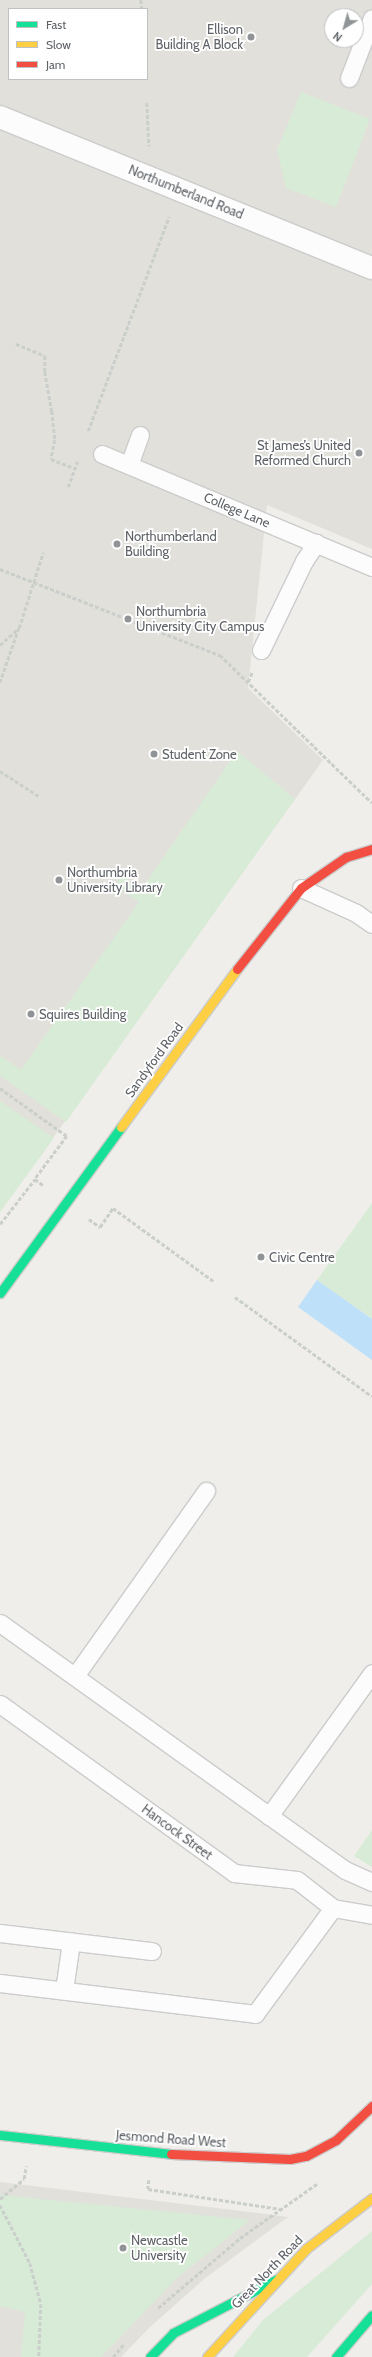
<!DOCTYPE html>
<meta charset="utf-8">
<style>
body{margin:0}
#map{position:relative;width:372px;height:2357px;overflow:hidden;background:#efeeea;font-family:Cabin,sans-serif}
div>[style]{position:absolute}
[style*='--x']{left:calc(var(--x)*1px);top:calc(var(--y)*1px);width:calc(var(--w)*1px);rotate:calc(var(--a)*1deg)}
.education>*{inset:0;background:#e2e0da}
.green>*{inset:0;background:#d8ebd6}
.water>*{inset:0;background:#bfe0f9}
.path>*{height:2.5px;margin-top:-1.25px;transform-origin:0;background:repeating-linear-gradient(90deg,#cacfcc 0 4px,transparent 0 6px)}
.roads{filter:drop-shadow(1px 0 #cbcccc) drop-shadow(-1px 0 #cbcccc) drop-shadow(0 1px #cbcccc) drop-shadow(0 -1px #cbcccc)}
.lane>*{height:17px;margin:-8.5px;padding:0 8.5px;transform-origin:8.5px;border-radius:8.5px;background:#fdfcfc}
.street>*{height:22px;margin:-11px;padding:0 11px;transform-origin:11px;border-radius:11px;background:#fdfcfc}
.fast>*{height:9px;margin:-4.5px;padding:0 4.5px;transform-origin:4.5px;border-radius:4.5px;background:#16e098}
.slow>*{height:9px;margin:-4.5px;padding:0 4.5px;transform-origin:4.5px;border-radius:4.5px;background:#ffcf43}
.jam>*{height:9px;margin:-4.5px;padding:0 4.5px;transform-origin:4.5px;border-radius:4.5px;background:#f24e42}
.dots>*{width:11px;height:11px;translate:-50% -50%;box-sizing:border-box;border:2px solid #fff;border-radius:50%}
span{translate:-50% -50%;white-space:nowrap;text-align:center;line-height:1.15;-webkit-text-stroke:3.5px #fff;paint-order:stroke}
.poi-label{font-size:13px;color:#5f6368}
.right{translate:-100% -50%;text-align:right}
.left{translate:0 -50%;text-align:left}
.street-label{font-size:13px;color:#5f6368}
.legend{position:absolute;left:8px;top:8px;width:140px;height:72px;box-sizing:border-box;background:#fff;border:1px solid #bfc1c3;margin:0;padding:5px 7px;list-style:none;font-size:12px;color:#5f6368}
.legend li{display:flex;align-items:center;gap:8px;height:20px}
.legend b{width:20px;border:1px solid #bfc1c3}
.north{position:absolute;left:324px;top:8px;width:40px;height:40px;box-sizing:border-box;background:#fff;border:1px solid #bfc1c3;border-radius:50%;rotate:217deg;font-size:11px;font-weight:700;line-height:16px;text-align:center;color:#5f6368}
.north::after{content:'';display:block;margin:auto;width:14px;height:18px;background:#919496;clip-path:polygon(50% 0,100% 100%,50% 72%,0 100%)}
</style>
<div id="map">
<div class="education">
<div style="clip-path:polygon(evenodd,0 0,372px 0,372px 549px,267px 505px,248px 688px,323px 760px,0 1212px,0 0,9px 9px,147px 9px,147px 79px,9px 79px,9px 9px,0 0,332px 16px,356px 16px,356px 40px,332px 40px,332px 16px)"></div>
<div style="clip-path:polygon(0 2182px,259px 2213px,288px 2217px,204px 2279px,149px 2328px,121px 2357px,0 2357px)"></div>
</div>
<div class="green">
<div style="clip-path:polygon(301px 92px,370px 119px,336px 207px,286px 188px,277px 150px)"></div>
<div style="clip-path:polygon(237px 751px,295px 799px,66px 1122px,0 1076px,0 1056px,21px 1070px,139px 902px,115px 885px,122px 876px,141px 890px)"></div>
<div style="clip-path:polygon(0 1101px,54px 1138px,0 1212px)"></div>
<div style="clip-path:polygon(372px 1203px,372px 1319px,317px 1280px)"></div>
<div style="clip-path:polygon(372px 1830px,372px 1867px,354px 1856px)"></div>
<div style="clip-path:polygon(0 2195px,250px 2220px,178px 2277px,101px 2357px,21px 2357px,25px 2312px,0 2306px)"></div>
<div style="clip-path:polygon(372px 2231px,372px 2284px,307px 2357px,233px 2357px,263px 2320px)"></div>
</div>
<div class="water">
<div style="clip-path:polygon(317px 1280px,372px 1319px,372px 1360px,298px 1307px)"></div>
</div>
<div class="path">
<div style="--x:141;--y:0;--w:9;--a:84"></div>
<div style="--x:147;--y:103;--w:43;--a:87.3"></div>
<div style="--x:16;--y:344;--w:31;--a:22"></div>
<div style="--x:45;--y:356;--w:16;--a:90"></div>
<div style="--x:45;--y:372;--w:40;--a:80"></div>
<div style="--x:52;--y:411;--w:29;--a:84"></div>
<div style="--x:55;--y:440;--w:19;--a:102"></div>
<div style="--x:51;--y:459;--w:26;--a:21"></div>
<div style="--x:88;--y:431;--w:229;--a:-69.3"></div>
<div style="--x:68;--y:487;--w:27;--a:-70"></div>
<div style="--x:0;--y:569;--w:236;--a:21.4"></div>
<div style="--x:220;--y:655;--w:212;--a:44.2"></div>
<div style="--x:19;--y:628;--w:79;--a:-72.3"></div>
<div style="--x:0;--y:645;--w:25;--a:-42"></div>
<div style="--x:19;--y:628;--w:58;--a:109.1"></div>
<div style="--x:248;--y:682;--w:11;--a:-68"></div>
<div style="--x:0;--y:771;--w:48;--a:33"></div>
<div style="--x:0;--y:1088;--w:82;--a:35.6"></div>
<div style="--x:67;--y:1136;--w:54;--a:126.7"></div>
<div style="--x:35;--y:1179;--w:10;--a:37"></div>
<div style="--x:89;--y:1219;--w:14;--a:36"></div>
<div style="--x:100;--y:1227;--w:23;--a:-56"></div>
<div style="--x:113;--y:1208;--w:126;--a:36"></div>
<div style="--x:0;--y:1224;--w:57;--a:-52.1"></div>
<div style="--x:235;--y:1297;--w:169;--a:35.9"></div>
<div style="--x:149;--y:2180;--w:9;--a:96"></div>
<div style="--x:148;--y:2189;--w:134;--a:8.6"></div>
<div style="--x:0;--y:2199;--w:31;--a:-40"></div>
<div style="--x:24;--y:2179;--w:13;--a:-81"></div>
<div style="--x:0;--y:2205;--w:65;--a:62.7"></div>
<div style="--x:30;--y:2263;--w:42;--a:75"></div>
<div style="--x:41;--y:2304;--w:53;--a:92.2"></div>
<div style="--x:158;--y:2308;--w:108;--a:-40.5"></div>
<div style="--x:240;--y:2238;--w:95;--a:-35.2"></div>
<div style="--x:113;--y:2357;--w:16;--a:-50"></div>
</div>
<div class="roads">
<div class="lane">
<div style="--x:349;--y:78;--w:64;--a:-69"></div>
<div style="--x:102;--y:454;--w:293;--a:22.7"></div>
<div style="--x:129;--y:465;--w:32;--a:-70"></div>
<div style="--x:261;--y:650;--w:99;--a:-64.2"></div>
<div style="--x:304;--y:561;--w:22;--a:-56"></div>
<div style="--x:301;--y:888;--w:60;--a:24.4"></div>
<div style="--x:356;--y:913;--w:19;--a:35"></div>
<div style="--x:0;--y:1623;--w:424;--a:35.6"></div>
<div style="--x:345;--y:1870;--w:30;--a:24"></div>
<div style="--x:75;--y:1676;--w:227;--a:-54.7"></div>
<div style="--x:0;--y:1704;--w:289;--a:35.8"></div>
<div style="--x:234;--y:1873;--w:63;--a:6.3"></div>
<div style="--x:297;--y:1880;--w:46;--a:37.9"></div>
<div style="--x:333;--y:1908;--w:40;--a:10"></div>
<div style="--x:269;--y:1816;--w:176;--a:-54.2"></div>
<div style="--x:0;--y:1933;--w:153;--a:6.8"></div>
<div style="--x:0;--y:1983;--w:257;--a:6.9"></div>
<div style="--x:255;--y:2014;--w:132;--a:-53.7"></div>
<div style="--x:64;--y:1990;--w:49;--a:-81.7"></div>
</div>
<div class="street">
<div style="--x:0;--y:117;--w:401;--a:22.1"></div>
</div>
<div class="fast">
<div style="--x:0;--y:1293;--w:205;--a:-53.9"></div>
<div style="--x:0;--y:2135;--w:172;--a:6.3"></div>
<div style="--x:150;--y:2357;--w:33;--a:-46"></div>
<div style="--x:173;--y:2333;--w:117;--a:-27.4"></div>
<div style="--x:336;--y:2357;--w:55;--a:-49.4"></div>
</div>
<div class="slow">
<div style="--x:121;--y:1127;--w:196;--a:-53.7"></div>
<div style="--x:207;--y:2357;--w:148;--a:-47.5"></div>
<div style="--x:307;--y:2248;--w:82;--a:-37.6"></div>
</div>
<div class="jam">
<div style="--x:237;--y:969;--w:103;--a:-51.7"></div>
<div style="--x:301;--y:888;--w:55;--a:-34.6"></div>
<div style="--x:346;--y:857;--w:27;--a:-17"></div>
<div style="--x:171;--y:2154;--w:119;--a:2.4"></div>
<div style="--x:290;--y:2159;--w:16;--a:-11"></div>
<div style="--x:306;--y:2156;--w:34;--a:-28"></div>
<div style="--x:336;--y:2140;--w:50;--a:-43.4"></div>
</div>
</div>
<div class="dots">
<div style="left:251px;top:37px;background:#919496"></div>
<div style="left:359px;top:453px;background:#919496"></div>
<div style="left:117px;top:544px;background:#919496"></div>
<div style="left:128px;top:619px;background:#919496"></div>
<div style="left:154px;top:754px;background:#919496"></div>
<div style="left:59px;top:880px;background:#919496"></div>
<div style="left:31px;top:1014px;background:#919496"></div>
<div style="left:261px;top:1257px;background:#919496"></div>
<div style="left:123px;top:2248px;background:#919496"></div>
</div>
<div class="poi-label">
<span class="right" style="left:243px;top:37px">Ellison<br>Building A Block</span>
<span class="right" style="left:351px;top:453px">St James’s United<br>Reformed Church</span>
<span class="left" style="left:125px;top:544px">Northumberland<br>Building</span>
<span class="left" style="left:136px;top:619px">Northumbria<br>University City Campus</span>
<span class="left" style="left:162px;top:754px">Student Zone</span>
<span class="left" style="left:67px;top:880px">Northumbria<br>University Library</span>
<span class="left" style="left:39px;top:1014px">Squires Building</span>
<span class="left" style="left:269px;top:1257px">Civic Centre</span>
<span class="left" style="left:131px;top:2248px">Newcastle<br>University</span>
</div>
<div class="street-label">
<span style="left:186px;top:192px;rotate:22deg">Northumberland Road</span>
<span style="left:237px;top:510px;rotate:23deg">College Lane</span>
<span style="left:154px;top:1060px;rotate:-54deg">Sandyford Road</span>
<span style="left:177px;top:1832px;rotate:36deg">Hancock Street</span>
<span style="left:171px;top:2139px;rotate:4deg">Jesmond Road West</span>
<span style="left:267px;top:2272px;rotate:-46deg">Great North Road</span>
</div>
<ul class="legend">
<li><b style="height:5px;background:#16e098"></b>Fast</li>
<li><b style="height:5px;background:#ffcf43"></b>Slow</li>
<li><b style="height:5px;background:#f24e42"></b>Jam</li>
</ul>
<div class="north">N</div>
</div>
